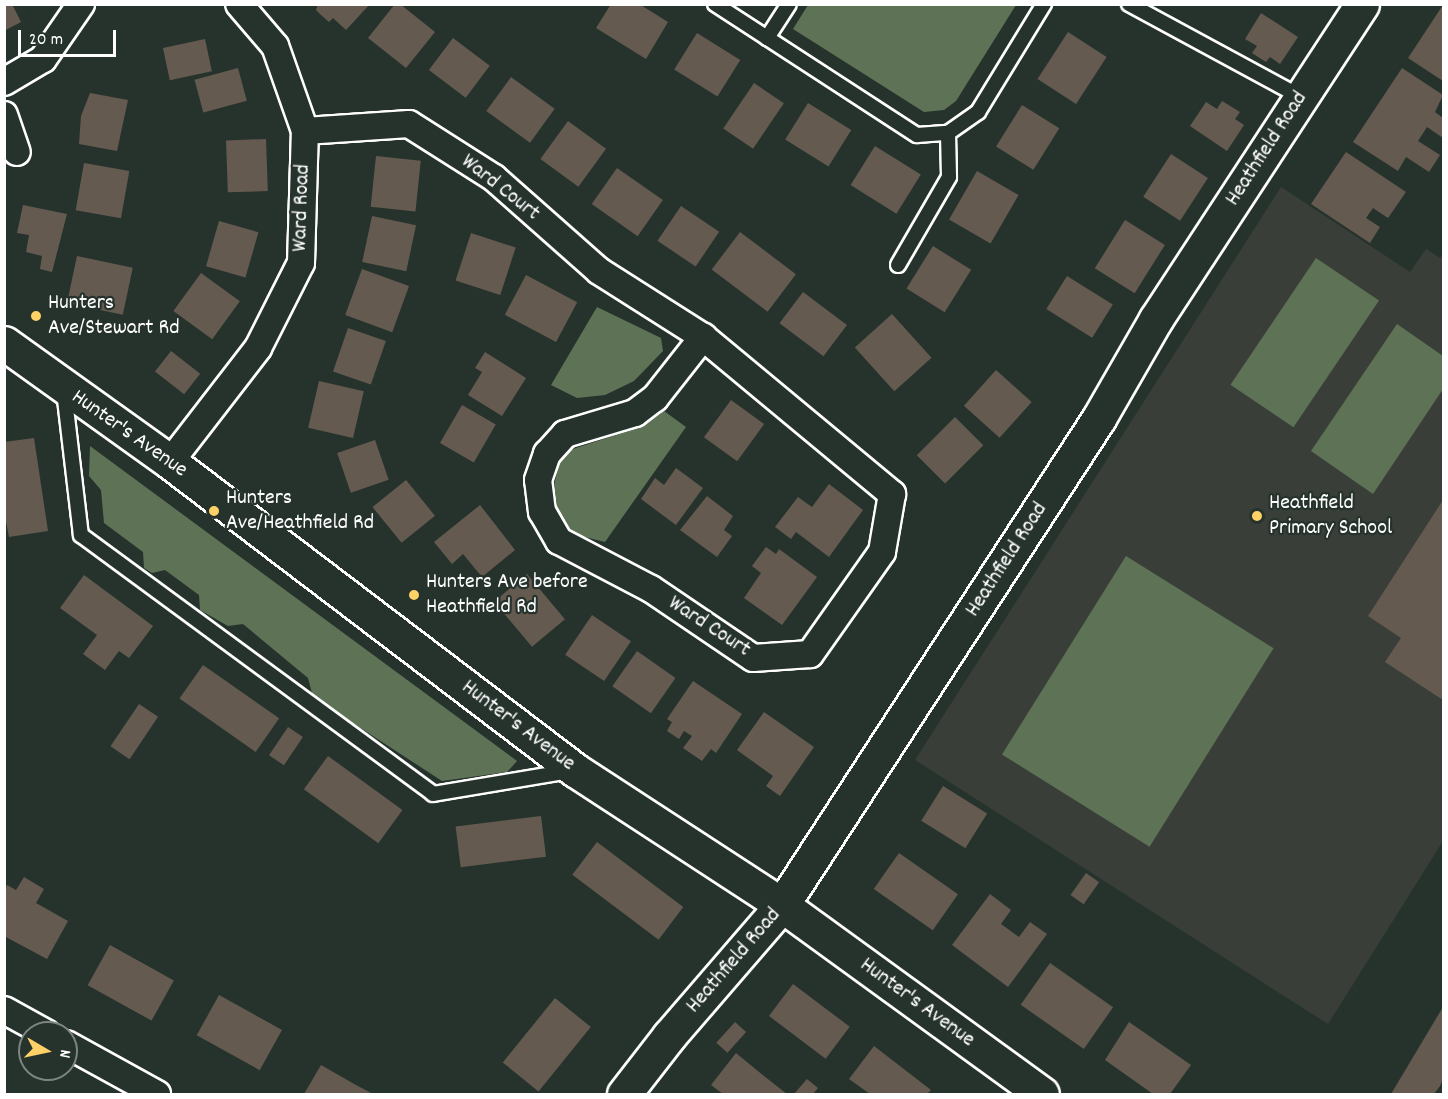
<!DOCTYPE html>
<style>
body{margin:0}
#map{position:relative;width:1448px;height:1099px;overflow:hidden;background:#26332d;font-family:Dekko,sans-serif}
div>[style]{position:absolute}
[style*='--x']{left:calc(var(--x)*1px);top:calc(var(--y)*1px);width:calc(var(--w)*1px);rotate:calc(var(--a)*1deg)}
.built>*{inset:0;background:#393f38}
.green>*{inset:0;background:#5e7356;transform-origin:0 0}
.building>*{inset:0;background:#655a50;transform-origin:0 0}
.roads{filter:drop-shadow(2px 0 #fff) drop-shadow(-2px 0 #fff) drop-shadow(0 2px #fff) drop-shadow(0 -2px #fff)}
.lane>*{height:14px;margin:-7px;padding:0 7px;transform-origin:7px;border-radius:7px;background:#26332d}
.street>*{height:26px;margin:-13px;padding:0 13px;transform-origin:13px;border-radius:13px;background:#26332d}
.secondary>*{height:33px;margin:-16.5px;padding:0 16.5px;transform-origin:16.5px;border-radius:16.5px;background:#26332d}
.dots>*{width:16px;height:16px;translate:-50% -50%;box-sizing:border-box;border:3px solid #26332d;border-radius:50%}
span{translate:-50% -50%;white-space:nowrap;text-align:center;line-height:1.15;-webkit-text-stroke:4.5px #26332d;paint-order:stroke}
.street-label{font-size:22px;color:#fff}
.poi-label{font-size:22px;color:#fff}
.left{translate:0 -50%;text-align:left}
.frame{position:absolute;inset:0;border:6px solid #fff;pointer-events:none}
.north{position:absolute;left:18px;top:1021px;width:60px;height:60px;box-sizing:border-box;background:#26332d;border:2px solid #7d8581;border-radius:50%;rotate:99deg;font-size:16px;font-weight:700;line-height:24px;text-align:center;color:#fff}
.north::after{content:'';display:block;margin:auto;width:21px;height:27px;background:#ffd166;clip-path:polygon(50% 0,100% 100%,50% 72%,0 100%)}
.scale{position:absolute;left:18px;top:30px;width:98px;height:27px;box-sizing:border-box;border:3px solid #fff;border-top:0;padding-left:8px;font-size:18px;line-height:21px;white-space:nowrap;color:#fff;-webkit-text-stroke:4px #26332d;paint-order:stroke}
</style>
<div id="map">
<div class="built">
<div style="clip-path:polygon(1281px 187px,1410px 272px,1426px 249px,1440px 258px,1443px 254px,1443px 841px,1328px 1024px,915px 760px)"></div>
</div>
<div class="green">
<div style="clip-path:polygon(808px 5px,808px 4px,1016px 5px,956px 101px,944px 110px,924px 112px,793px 29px)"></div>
<div style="left:1316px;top:258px;width:76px;height:153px;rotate:34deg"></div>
<div style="clip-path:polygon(597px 307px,661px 338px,663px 351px,634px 381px,605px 395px,577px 398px,551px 385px)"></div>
<div style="clip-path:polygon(1397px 324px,1443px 356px,1443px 389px,1373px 494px,1311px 451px)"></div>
<div style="clip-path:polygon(664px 411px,686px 427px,605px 542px,577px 535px,563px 524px,551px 497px,560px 461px,570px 450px,644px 426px)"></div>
<div style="clip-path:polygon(90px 446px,517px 761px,507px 772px,442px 781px,313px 697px,308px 678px,243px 624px,228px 626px,200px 610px,199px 595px,165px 570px,152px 573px,144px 568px,143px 552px,104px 523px,101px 490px,89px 476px)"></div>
<div style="left:1126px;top:556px;width:174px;height:234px;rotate:32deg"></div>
</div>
<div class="building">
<div style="clip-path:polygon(4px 4px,12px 4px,21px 22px,4px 31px)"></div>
<div style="clip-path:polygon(318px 4px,370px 4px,346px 30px,333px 18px,329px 22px,321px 15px,316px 10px)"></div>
<div style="clip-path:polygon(395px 4px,400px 4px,435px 32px,406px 68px,368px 38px)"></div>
<div style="clip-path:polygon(611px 4px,639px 4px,668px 22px,646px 59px,596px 28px)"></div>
<div style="clip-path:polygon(1443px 5px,1443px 81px,1408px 58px)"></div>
<div style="clip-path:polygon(1261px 13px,1298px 37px,1280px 64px,1270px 57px,1266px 62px,1252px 53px,1257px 46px,1245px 39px)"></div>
<div style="left:1068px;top:32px;width:46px;height:56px;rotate:33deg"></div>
<div style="left:697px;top:33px;width:51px;height:43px;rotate:32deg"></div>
<div style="left:453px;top:38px;width:46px;height:40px;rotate:37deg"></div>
<div style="left:205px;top:39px;width:33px;height:43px;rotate:78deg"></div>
<div style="left:238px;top:68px;width:34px;height:45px;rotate:75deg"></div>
<div style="clip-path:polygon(1402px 68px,1443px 95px,1435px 112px,1443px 118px,1443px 138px,1427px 127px,1418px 141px,1440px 155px,1429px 172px,1406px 157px,1398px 171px,1353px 142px)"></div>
<div style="left:511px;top:77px;width:54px;height:42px;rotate:36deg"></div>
<div style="left:754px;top:83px;width:36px;height:55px;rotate:34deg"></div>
<div style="clip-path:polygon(90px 93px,128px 100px,117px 151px,79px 144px,81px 116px)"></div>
<div style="clip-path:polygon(1222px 101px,1240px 112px,1235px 119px,1244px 125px,1227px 151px,1190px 126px,1206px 102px,1217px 109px)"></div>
<div style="left:808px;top:103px;width:51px;height:43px;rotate:32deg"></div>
<div style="left:1022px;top:105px;width:44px;height:49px;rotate:32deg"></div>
<div style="left:568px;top:121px;width:47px;height:47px;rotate:36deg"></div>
<div style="left:266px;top:139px;width:52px;height:40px;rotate:88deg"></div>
<div style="left:875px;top:146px;width:54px;height:46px;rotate:32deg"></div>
<div style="clip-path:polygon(1346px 152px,1406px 192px,1388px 218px,1373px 208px,1366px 218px,1380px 227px,1370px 243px,1311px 204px)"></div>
<div style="left:1171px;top:154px;width:44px;height:51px;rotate:33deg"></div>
<div style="left:376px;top:156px;width:45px;height:51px;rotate:6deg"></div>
<div style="left:84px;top:163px;width:46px;height:48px;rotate:10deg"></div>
<div style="left:617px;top:168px;width:56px;height:44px;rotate:35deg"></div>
<div style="left:977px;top:171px;width:48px;height:56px;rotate:30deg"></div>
<div style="clip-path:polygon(23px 205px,67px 214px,52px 272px,40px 269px,42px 256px,26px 252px,29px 235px,17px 233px)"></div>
<div style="left:681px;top:206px;width:46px;height:42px;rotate:34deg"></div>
<div style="left:372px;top:216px;width:45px;height:47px;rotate:12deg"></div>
<div style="left:1125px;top:220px;width:47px;height:57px;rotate:32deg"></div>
<div style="left:219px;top:221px;width:41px;height:47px;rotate:16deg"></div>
<div style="left:740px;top:232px;width:70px;height:47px;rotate:37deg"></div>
<div style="left:471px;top:233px;width:47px;height:50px;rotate:18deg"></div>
<div style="left:933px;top:246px;width:45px;height:50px;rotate:32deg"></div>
<div style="left:77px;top:256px;width:57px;height:48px;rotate:12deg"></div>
<div style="left:362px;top:269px;width:50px;height:49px;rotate:20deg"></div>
<div style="left:201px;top:273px;width:48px;height:47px;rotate:36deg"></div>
<div style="left:526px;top:275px;width:58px;height:45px;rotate:28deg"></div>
<div style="left:1067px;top:276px;width:54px;height:39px;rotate:32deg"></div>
<div style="left:803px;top:292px;width:55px;height:39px;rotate:37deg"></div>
<div style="left:892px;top:314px;width:59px;height:50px;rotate:48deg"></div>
<div style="left:348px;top:328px;width:40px;height:46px;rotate:19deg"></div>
<div style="left:171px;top:351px;width:37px;height:26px;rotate:38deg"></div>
<div style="clip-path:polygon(485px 352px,526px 378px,502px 416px,468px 395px,482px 372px,475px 368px)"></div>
<div style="left:996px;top:370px;width:48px;height:48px;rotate:42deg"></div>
<div style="left:319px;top:381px;width:46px;height:48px;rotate:13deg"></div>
<div style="left:731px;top:400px;width:41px;height:46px;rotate:36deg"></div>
<div style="left:462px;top:405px;width:39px;height:44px;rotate:30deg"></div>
<div style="left:955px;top:417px;width:40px;height:54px;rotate:45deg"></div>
<div style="clip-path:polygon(34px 438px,48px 531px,9px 537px,4px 512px,4px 442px)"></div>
<div style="left:375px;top:440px;width:42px;height:40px;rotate:71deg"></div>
<div style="clip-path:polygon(676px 468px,703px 488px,676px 525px,641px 499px,655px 478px,664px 485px)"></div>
<div style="left:406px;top:480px;width:46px;height:43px;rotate:51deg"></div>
<div style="clip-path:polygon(829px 484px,863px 510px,829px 557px,796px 532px,791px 539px,775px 527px,798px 497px,812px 507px)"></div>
<div style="clip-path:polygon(707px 496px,733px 516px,724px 530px,732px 536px,717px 557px,680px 530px)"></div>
<div style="clip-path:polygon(1443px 500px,1443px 700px,1385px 662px,1401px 638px,1368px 616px)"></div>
<div style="clip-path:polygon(480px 505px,515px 550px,482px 577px,463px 554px,452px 564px,434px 542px)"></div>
<div style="clip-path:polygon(766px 547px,776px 554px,779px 549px,817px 577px,782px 625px,744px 598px,761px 573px,752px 566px)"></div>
<div style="left:527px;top:574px;width:59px;height:43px;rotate:50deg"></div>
<div style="clip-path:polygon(84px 575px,153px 626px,129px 658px,119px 651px,105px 670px,83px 654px,97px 635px,60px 608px)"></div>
<div style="left:592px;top:615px;width:47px;height:48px;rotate:34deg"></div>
<div style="left:637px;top:651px;width:47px;height:43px;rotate:35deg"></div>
<div style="left:203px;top:665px;width:93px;height:41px;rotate:35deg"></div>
<div style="clip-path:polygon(693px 681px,742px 714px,716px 753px,711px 749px,702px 761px,683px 748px,692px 736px,684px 731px,679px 739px,667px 731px,672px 722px,667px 719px)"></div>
<div style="left:139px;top:704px;width:23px;height:51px;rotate:34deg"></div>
<div style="clip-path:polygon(764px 712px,814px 747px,780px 796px,766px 786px,773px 776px,737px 750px)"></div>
<div style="left:288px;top:727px;width:18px;height:34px;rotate:34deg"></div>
<div style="left:328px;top:756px;width:92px;height:41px;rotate:36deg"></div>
<div style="left:943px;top:786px;width:52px;height:41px;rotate:32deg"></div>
<div style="left:541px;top:816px;width:41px;height:86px;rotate:83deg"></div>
<div style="left:597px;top:842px;width:108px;height:41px;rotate:37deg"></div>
<div style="left:899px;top:853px;width:72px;height:44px;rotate:35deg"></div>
<div style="left:1086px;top:873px;width:16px;height:27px;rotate:35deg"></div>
<div style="clip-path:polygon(24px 877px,44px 889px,36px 903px,68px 921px,47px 959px,4px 936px,4px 889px,7px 885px,16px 890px)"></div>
<div style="clip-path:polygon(990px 894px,1011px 910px,1001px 924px,1019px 937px,1030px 922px,1047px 934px,1008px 987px,952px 945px)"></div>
<div style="left:110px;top:945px;width:73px;height:46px;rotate:29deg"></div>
<div style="left:1050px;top:963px;width:77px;height:51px;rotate:35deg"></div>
<div style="left:793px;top:984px;width:71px;height:40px;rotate:37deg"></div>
<div style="left:219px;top:995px;width:72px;height:46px;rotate:29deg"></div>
<div style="left:555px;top:998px;width:46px;height:83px;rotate:39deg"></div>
<div style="clip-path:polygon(1443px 1007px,1443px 1079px,1440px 1086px,1434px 1094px,1391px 1094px)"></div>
<div style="left:735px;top:1022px;width:15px;height:28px;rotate:42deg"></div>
<div style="clip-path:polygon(1129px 1022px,1191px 1065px,1170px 1094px,1153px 1094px,1105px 1060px)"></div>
<div style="clip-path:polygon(874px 1046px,931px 1090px,927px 1094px,870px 1094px,849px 1079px)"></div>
<div style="clip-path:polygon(736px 1053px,764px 1076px,787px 1094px,723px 1094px,711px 1085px)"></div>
<div style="clip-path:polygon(321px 1065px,356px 1085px,373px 1094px,304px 1094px)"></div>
<div style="clip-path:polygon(807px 1079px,818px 1088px,813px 1094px,794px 1094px)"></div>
</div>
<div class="roads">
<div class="lane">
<div style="--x:715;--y:4;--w:241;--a:33"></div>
<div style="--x:917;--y:135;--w:31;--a:-4"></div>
<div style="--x:948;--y:133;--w:37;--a:-35"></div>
<div style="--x:978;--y:112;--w:127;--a:-58.6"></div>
<div style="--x:1129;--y:4;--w:196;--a:28.4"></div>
<div style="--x:767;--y:38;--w:40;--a:-57.1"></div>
<div style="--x:898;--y:265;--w:102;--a:-59.9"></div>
<div style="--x:949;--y:177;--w:44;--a:-91.3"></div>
<div style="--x:64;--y:391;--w:145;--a:83.3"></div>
<div style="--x:81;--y:535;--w:437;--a:36.3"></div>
<div style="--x:433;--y:794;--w:139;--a:-9.5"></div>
</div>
<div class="street">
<div style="--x:4;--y:82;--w:45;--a:-30.5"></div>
<div style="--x:43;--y:59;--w:67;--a:-55.4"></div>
<div style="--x:4;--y:115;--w:39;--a:71"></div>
<div style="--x:305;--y:131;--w:104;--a:-3.9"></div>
<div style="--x:409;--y:124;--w:101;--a:32.4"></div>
<div style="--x:494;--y:178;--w:140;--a:41.5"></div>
<div style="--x:599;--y:271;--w:123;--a:32.4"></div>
<div style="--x:703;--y:337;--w:246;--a:39.7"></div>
<div style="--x:892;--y:494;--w:59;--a:99.8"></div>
<div style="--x:882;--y:552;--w:125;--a:125.2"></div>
<div style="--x:810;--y:654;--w:57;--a:176"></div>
<div style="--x:753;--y:658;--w:123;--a:-145.9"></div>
<div style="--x:651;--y:589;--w:104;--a:-152.4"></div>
<div style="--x:559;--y:541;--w:34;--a:-120"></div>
<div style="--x:542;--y:512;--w:32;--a:-97"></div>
<div style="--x:538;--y:480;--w:28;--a:-71"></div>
<div style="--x:547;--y:454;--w:27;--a:-48"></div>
<div style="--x:565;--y:434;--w:73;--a:-16.7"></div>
<div style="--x:635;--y:413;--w:25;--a:-37"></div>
<div style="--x:655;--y:398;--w:78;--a:-51.8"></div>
<div style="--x:170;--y:462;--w:144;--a:-52.3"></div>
<div style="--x:258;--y:348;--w:95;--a:-63.2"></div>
<div style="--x:301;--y:263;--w:132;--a:-88.3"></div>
<div style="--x:305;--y:131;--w:90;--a:-109.4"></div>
<div style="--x:275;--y:46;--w:55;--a:-130.6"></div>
<div style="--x:4;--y:1010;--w:48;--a:28.7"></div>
<div style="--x:66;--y:1044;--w:104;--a:28.8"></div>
</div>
<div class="secondary">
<div style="--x:4;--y:343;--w:204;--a:35.6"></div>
<div style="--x:170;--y:462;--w:509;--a:37.25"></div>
<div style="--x:575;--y:770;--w:247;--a:33.1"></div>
<div style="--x:782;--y:905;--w:321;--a:36"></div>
<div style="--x:624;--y:1094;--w:73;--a:-52.2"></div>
<div style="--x:669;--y:1036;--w:173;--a:-49.2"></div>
<div style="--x:782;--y:905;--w:581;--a:-56.94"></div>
<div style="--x:1099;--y:418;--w:114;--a:-60.1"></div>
<div style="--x:1156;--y:319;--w:376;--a:-56.8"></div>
</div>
</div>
<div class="dots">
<div style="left:36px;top:316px;background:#ffd166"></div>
<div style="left:214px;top:511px;background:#ffd166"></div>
<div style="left:1257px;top:516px;background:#ffd166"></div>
<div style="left:414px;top:595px;background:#ffd166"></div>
</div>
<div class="street-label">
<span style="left:1267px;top:149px;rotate:-57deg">Heathfield Road</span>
<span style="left:500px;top:188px;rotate:38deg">Ward Court</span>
<span style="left:302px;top:208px;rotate:-88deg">Ward Road</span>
<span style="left:129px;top:434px;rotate:35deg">Hunter's Avenue</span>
<span style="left:1007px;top:560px;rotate:-57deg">Heathfield Road</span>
<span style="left:709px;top:627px;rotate:33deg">Ward Court</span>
<span style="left:518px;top:726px;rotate:37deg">Hunter's Avenue</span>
<span style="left:734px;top:961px;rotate:-49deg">Heathfield Road</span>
<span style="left:917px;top:1003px;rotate:36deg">Hunter's Avenue</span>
</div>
<div class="poi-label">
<span class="left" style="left:48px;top:316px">Hunters<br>Ave/Stewart Rd</span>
<span class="left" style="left:226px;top:511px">Hunters<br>Ave/Heathfield Rd</span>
<span class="left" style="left:1269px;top:516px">Heathfield<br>Primary School</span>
<span class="left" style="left:426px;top:595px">Hunters Ave before<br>Heathfield Rd</span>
</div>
<div class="frame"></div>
<div class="north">N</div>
<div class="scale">20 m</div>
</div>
